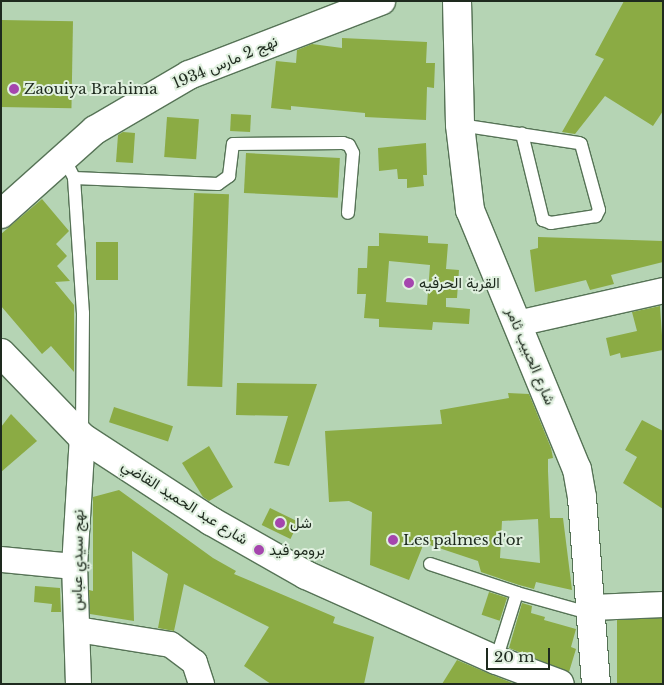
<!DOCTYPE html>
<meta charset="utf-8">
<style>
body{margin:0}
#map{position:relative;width:664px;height:685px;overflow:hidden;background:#b5d4b4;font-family:"Libre Baskerville",Vazirmatn,serif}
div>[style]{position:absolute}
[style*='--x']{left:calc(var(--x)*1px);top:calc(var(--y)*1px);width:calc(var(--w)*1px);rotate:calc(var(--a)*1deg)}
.building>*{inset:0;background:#8bab44;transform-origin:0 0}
.roads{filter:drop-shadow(1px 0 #567356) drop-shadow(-1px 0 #567356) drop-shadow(0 1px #567356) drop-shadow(0 -1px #567356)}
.lane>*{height:12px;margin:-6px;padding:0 6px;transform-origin:6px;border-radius:6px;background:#fff}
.street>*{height:25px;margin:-12.5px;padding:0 12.5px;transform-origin:12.5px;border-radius:12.5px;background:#fff}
.secondary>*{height:28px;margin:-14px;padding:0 14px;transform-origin:14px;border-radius:14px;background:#fff}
.dots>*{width:14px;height:14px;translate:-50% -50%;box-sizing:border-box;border:2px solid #e0f0df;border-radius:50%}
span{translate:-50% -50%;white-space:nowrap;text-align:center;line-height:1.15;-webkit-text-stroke:4px #e0f0df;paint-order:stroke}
.street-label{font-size:15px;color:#1e2a1e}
.poi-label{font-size:15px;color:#1e2a1e}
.left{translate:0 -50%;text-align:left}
.frame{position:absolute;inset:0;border:2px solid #1e2a1e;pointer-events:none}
.scale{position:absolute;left:486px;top:648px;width:64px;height:22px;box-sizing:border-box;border:2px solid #1e2a1e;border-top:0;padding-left:6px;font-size:15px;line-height:18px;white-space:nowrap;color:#1e2a1e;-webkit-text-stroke:4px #e0f0df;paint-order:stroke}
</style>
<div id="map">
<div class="building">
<div style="clip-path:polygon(624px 1px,663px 1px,663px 111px,653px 126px,605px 96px,575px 134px,562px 132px,604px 59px,595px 55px)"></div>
<div style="left:1px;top:20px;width:72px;height:87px;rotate:1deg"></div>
<div style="clip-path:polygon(342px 38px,427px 42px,426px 63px,435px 63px,434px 88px,427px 87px,426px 120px,365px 117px,365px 113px,291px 106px,291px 110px,271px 108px,276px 61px,296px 63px,297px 50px,312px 44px,342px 48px)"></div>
<div style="left:231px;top:114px;width:20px;height:17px;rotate:3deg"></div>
<div style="left:167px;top:117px;width:32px;height:40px;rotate:4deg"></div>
<div style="clip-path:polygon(123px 132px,135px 133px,133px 163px,116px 162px,118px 135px)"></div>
<div style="clip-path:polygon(426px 143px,427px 175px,423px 175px,424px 186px,407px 188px,407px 179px,398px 179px,397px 169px,379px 171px,378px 148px)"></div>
<div style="left:246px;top:153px;width:94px;height:40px;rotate:3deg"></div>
<div style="left:194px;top:193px;width:35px;height:193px;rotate:2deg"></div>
<div style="clip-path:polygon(42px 199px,69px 231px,56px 244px,67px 256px,57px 266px,70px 281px,55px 282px,74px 305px,74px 372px,51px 346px,42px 354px,1px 306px,1px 234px)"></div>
<div style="clip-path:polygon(evenodd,379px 233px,428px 236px,428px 243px,448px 244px,446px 269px,459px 270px,457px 298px,446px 298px,446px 307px,470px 309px,469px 324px,433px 322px,432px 330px,379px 327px,379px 319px,364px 318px,366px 294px,357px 294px,358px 268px,367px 268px,368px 246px,379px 246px,379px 233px,389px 261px,430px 265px,427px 305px,386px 302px,389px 261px)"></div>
<div style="clip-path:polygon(538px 237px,663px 241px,663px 262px,611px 275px,614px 284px,590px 290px,586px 280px,535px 292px,530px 250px,538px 248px)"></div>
<div style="left:96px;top:242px;width:22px;height:38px"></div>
<div style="clip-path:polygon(660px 306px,663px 350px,621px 358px,620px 353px,610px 356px,606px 338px,637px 331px,632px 312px)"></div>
<div style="clip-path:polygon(237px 383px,317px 384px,289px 466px,274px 463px,288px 416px,236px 415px)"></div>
<div style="clip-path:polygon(evenodd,508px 393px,529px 394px,551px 448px,553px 458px,548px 459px,548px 471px,550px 518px,563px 518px,572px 590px,536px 582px,534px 589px,519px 585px,481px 572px,478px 561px,424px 543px,409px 580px,370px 565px,372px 512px,349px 501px,329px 502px,325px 431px,442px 424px,440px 410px,509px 398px,508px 393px,538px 519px,540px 563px,500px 558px,502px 521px,538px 519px)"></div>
<div style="left:114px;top:407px;width:62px;height:16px;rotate:18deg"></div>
<div style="clip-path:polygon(11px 414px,37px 441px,1px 472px,1px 427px)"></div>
<div style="clip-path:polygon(642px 420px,663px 431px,663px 509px,623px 483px,637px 457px,625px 450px)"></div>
<div style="clip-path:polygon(209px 446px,233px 487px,209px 501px,203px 497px,182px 463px)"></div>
<div style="clip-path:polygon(119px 490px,213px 558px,236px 571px,234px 574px,335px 617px,333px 623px,374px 637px,364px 684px,271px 684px,244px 666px,269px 627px,184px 584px,174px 631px,158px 628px,168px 574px,132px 551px,134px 621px,90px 614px,89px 590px,93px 591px,93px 497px)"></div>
<div style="left:270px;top:508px;width:32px;height:19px;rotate:26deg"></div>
<div style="clip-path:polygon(35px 586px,60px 588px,61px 612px,51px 612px,52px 604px,34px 602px)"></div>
<div style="left:489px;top:592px;width:19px;height:24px;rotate:18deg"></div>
<div style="clip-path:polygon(522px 603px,532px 606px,531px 613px,545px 617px,544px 620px,576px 629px,571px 647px,576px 649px,569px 672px,509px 648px)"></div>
<div style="left:663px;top:618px;width:66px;height:46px;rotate:90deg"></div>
<div style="clip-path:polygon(457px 660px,490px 674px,515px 684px,442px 684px)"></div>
</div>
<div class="roads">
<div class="lane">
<div style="--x:460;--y:125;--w:120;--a:8.6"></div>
<div style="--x:579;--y:143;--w:2;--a:27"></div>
<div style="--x:581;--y:144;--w:68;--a:74.7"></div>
<div style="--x:599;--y:210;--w:7;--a:117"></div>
<div style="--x:596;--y:216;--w:46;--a:171.2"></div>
<div style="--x:551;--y:223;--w:9;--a:-159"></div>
<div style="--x:543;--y:220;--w:89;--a:-103.7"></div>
<div style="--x:64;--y:158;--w:22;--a:63"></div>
<div style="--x:74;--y:178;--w:144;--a:2.4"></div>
<div style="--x:218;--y:184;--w:14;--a:-36"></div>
<div style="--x:229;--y:176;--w:32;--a:-83"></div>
<div style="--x:233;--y:144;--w:110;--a:-0.5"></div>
<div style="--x:343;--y:143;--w:6;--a:18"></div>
<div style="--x:349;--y:145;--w:9;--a:63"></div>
<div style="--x:353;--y:153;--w:60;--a:94.8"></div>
<div style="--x:74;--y:178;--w:135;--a:86.2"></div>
<div style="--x:83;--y:313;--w:122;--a:90.5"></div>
<div style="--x:430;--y:564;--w:92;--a:18.4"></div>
<div style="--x:496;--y:660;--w:70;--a:-72.6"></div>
<div style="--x:517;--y:593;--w:78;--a:15.6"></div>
</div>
<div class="street">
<div style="--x:517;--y:323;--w:150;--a:-12.7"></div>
<div style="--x:1;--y:559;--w:73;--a:5.5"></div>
<div style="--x:592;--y:607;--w:71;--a:-2.4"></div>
<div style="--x:77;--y:629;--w:94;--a:9.2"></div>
<div style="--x:170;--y:644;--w:30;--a:37"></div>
<div style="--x:194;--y:662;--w:23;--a:72"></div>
<div style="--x:78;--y:684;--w:118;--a:-91.9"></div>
<div style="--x:74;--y:566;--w:129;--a:-86.5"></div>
</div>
<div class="secondary">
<div style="--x:457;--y:1;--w:124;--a:88.6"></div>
<div style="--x:460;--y:125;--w:86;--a:83.3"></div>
<div style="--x:470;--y:210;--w:280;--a:67.6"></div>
<div style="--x:577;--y:469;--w:29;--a:80"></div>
<div style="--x:582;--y:498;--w:187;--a:85.7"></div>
<div style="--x:1;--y:214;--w:126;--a:-41.8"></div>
<div style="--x:95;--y:130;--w:109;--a:-30.3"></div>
<div style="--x:189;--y:75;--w:206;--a:-21.1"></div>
<div style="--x:1;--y:353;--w:117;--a:46"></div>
<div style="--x:82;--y:437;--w:154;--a:33.1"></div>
<div style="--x:211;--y:521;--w:109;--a:29.6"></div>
<div style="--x:306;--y:575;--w:208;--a:24.1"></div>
<div style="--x:496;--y:660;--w:68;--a:20.6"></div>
</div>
</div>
<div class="dots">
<div style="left:14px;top:89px;background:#a546ae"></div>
<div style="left:409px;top:283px;background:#a546ae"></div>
<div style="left:280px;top:523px;background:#a546ae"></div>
<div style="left:393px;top:540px;background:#a546ae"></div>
<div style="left:259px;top:550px;background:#a546ae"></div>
</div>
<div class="street-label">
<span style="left:225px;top:62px;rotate:-23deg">نهج 2 مارس 1934</span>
<span style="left:531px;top:356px;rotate:67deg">شارع الحبيب ثامر</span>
<span style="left:185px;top:502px;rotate:32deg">شارع عبد الحميد القاضي</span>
<span style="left:77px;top:560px;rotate:-89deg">نهج سيدي عباس</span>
</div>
<div class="poi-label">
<span class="left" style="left:24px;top:89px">Zaouiya Brahima</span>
<span class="left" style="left:419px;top:283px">القرية الحرفيه</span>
<span class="left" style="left:290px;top:523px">شل</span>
<span class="left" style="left:403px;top:540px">Les palmes d'or</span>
<span class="left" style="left:269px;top:550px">برومو فيد</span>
</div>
<div class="frame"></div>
<div class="scale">20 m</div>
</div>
